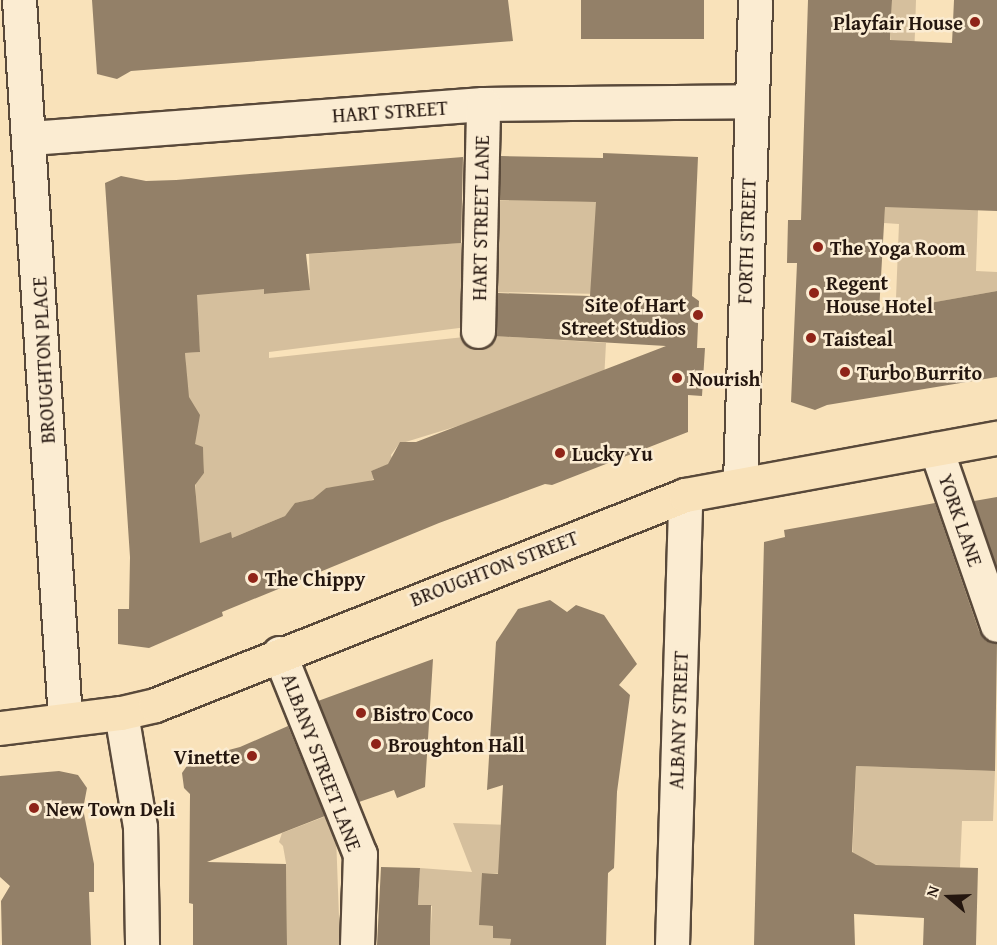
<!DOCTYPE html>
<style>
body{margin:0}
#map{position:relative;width:997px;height:945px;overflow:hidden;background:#f9e2ba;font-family:"Gentium Book Plus",serif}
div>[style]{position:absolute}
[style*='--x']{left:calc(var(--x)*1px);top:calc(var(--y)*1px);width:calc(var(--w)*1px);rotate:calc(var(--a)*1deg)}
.green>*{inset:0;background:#d5bf9d;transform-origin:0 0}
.building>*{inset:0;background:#938068;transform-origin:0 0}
.roads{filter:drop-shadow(2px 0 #59493a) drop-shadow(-2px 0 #59493a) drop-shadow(0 2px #59493a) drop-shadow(0 -2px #59493a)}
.minor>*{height:33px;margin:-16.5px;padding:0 16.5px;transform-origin:16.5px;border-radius:16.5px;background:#fbecd2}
.major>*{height:33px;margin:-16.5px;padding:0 16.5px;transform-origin:16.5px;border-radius:16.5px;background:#f9e2ba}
.dots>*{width:16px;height:16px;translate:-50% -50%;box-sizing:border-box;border:3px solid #fbecd2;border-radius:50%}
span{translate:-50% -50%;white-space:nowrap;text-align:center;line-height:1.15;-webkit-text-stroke:5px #fbecd2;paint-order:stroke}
.poi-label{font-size:20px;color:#24160f;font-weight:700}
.right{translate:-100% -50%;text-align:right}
.left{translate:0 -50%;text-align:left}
.street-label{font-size:20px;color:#24160f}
.north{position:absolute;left:919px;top:867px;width:60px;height:60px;-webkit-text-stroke:4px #fbecd2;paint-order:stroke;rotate:289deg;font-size:16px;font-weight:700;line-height:24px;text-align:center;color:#24160f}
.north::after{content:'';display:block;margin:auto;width:21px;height:27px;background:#24160f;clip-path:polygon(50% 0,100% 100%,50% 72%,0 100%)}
</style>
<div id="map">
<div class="green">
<div style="clip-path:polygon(892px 0,916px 0,913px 91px,888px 102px)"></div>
<div style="clip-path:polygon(886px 162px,978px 210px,976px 271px,997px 272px,997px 291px,874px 313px,896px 298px,899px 224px,884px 223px)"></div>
<div style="left:488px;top:200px;width:115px;height:92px;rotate:1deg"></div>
<div style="clip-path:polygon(473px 242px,475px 326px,269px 352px,269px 358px,483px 335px,606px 343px,604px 381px,399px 444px,391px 455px,395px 470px,384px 466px,371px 471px,374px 479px,363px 484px,326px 488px,314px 499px,296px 503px,285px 516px,232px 538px,230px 533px,188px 554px,198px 533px,195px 477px,204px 473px,203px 448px,191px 446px,185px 353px,200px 352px,195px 276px,264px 289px,265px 294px,310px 290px,309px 254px)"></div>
<div style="clip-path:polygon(856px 766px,995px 771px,993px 821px,962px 821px,960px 868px,852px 864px)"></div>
<div style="clip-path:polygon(329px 815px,336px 835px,340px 945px,287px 945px,286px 863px,283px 846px,279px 842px,282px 833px)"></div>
<div style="clip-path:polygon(453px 823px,512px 825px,512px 874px,483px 873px,480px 925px,493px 926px,493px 938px,511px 939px,510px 945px,430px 945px,432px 906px,418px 905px,420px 868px,472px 872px)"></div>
</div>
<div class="building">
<div style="clip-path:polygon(92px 0,508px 0,513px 41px,131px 71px,117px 79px,97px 74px)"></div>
<div style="left:581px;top:0;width:123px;height:39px"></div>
<div style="clip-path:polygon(808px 0,892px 0,890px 40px,952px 43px,954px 0,997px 0,997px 211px,885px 207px,879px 312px,997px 291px,997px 377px,827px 405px,815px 410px,791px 402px,797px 263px,787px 263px,788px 220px,801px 220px)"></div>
<div style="clip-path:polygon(603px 153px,698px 157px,692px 296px,699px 301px,697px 348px,705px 348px,702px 396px,688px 395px,688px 432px,552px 485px,545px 484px,439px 523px,222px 612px,223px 616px,149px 648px,118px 644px,118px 609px,129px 609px,130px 557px,105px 183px,121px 176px,146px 181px,176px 180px,463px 157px,461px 243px,306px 254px,310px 290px,264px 294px,264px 289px,197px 295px,200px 352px,185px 353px,189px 397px,200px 415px,195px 444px,203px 447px,204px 473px,195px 485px,200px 543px,231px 532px,232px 538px,285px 516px,295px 503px,313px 499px,326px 488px,374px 480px,371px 471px,388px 464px,400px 442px,416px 442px,666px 346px,495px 336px,498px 293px,590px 296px,596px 202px,500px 200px,501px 156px,603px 158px)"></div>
<div style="clip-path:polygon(997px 497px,997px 568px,974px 501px)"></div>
<div style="clip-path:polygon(935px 503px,979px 631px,985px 639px,997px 643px,995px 771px,856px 766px,852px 852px,876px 865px,978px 868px,976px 945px,923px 945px,924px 918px,854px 914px,855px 945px,754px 945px,764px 542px,785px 537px,784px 530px)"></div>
<div style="clip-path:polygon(550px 600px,567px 612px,576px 605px,604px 615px,637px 664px,619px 685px,630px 695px,617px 792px,614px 868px,608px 873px,606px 945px,510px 945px,511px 939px,493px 938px,493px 926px,479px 925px,482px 873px,498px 874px,503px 785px,487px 790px,496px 642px,518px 609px)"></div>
<div style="clip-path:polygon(433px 659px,425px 787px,397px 798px,394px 790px,359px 802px,318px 701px)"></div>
<div style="clip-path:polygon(288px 726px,325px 816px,207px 862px,286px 864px,287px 945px,193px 945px,193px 904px,189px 903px,190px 794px,184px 788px,182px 773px,191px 760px,240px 747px)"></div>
<div style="clip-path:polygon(59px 771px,78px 775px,87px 788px,83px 809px,94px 864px,94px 892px,89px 892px,91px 945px,2px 945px,1px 901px,10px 886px,0 877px,0 776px)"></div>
<div style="clip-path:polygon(381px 867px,420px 868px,418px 905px,431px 905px,430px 945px,377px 945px)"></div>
</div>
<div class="roads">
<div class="minor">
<div style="--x:19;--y:0;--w:721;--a:86.34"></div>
<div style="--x:30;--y:138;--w:454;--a:-4.3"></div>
<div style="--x:483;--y:104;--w:267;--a:-0.6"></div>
<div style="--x:478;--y:331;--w:227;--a:-88.7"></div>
<div style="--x:936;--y:449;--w:186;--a:70.9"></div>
<div style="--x:740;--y:482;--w:482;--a:-88.2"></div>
<div style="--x:279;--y:653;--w:217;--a:68.1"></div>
<div style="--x:360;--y:854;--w:91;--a:91.9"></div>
<div style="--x:121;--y:713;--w:116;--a:80.5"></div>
<div style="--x:140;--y:827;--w:118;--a:89"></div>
<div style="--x:672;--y:945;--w:450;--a:-88.3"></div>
</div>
<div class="major">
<div style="--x:0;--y:728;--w:122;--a:-7.1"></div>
<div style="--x:121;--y:713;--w:35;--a:-13"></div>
<div style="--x:155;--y:705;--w:570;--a:-21.61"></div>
<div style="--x:685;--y:495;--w:317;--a:-10.4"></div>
</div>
</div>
<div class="dots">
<div style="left:975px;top:22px;background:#8f2418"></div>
<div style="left:818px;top:247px;background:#8f2418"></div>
<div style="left:814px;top:293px;background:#8f2418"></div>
<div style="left:698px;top:315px;background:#8f2418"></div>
<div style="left:811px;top:338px;background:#8f2418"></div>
<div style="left:845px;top:372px;background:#8f2418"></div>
<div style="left:677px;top:378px;background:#8f2418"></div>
<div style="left:560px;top:453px;background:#8f2418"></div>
<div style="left:253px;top:578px;background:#8f2418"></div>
<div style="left:361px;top:713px;background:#8f2418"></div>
<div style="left:376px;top:744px;background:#8f2418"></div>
<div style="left:252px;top:756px;background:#8f2418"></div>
<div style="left:34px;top:808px;background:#8f2418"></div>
</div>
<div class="poi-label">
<span class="right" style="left:963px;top:22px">Playfair House</span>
<span class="left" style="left:830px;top:247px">The Yoga Room</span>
<span class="left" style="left:826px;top:294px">Regent<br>House Hotel</span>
<span class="right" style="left:686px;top:316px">Site of Hart<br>Street Studios</span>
<span class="left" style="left:823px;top:338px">Taisteal</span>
<span class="left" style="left:857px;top:372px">Turbo Burrito</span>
<span class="left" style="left:689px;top:378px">Nourish</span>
<span class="left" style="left:572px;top:453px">Lucky Yu</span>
<span class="left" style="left:265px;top:578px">The Chippy</span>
<span class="left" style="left:373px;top:713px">Bistro Coco</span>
<span class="left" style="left:388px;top:744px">Broughton Hall</span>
<span class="right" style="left:240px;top:756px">Vinette</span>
<span class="left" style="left:46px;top:808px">New Town Deli</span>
</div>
<div class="street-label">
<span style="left:390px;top:111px;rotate:-4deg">HART STREET</span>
<span style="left:480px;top:218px;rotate:-89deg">HART STREET LANE</span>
<span style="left:746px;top:241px;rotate:-88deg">FORTH STREET</span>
<span style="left:43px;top:360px;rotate:-93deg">BROUGHTON PLACE</span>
<span style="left:961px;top:520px;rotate:71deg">YORK LANE</span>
<span style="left:494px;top:568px;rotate:-21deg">BROUGHTON STREET</span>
<span style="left:678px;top:720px;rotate:-88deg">ALBANY STREET</span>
<span style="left:322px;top:762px;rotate:69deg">ALBANY STREET LANE</span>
</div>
<div class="north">N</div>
</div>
